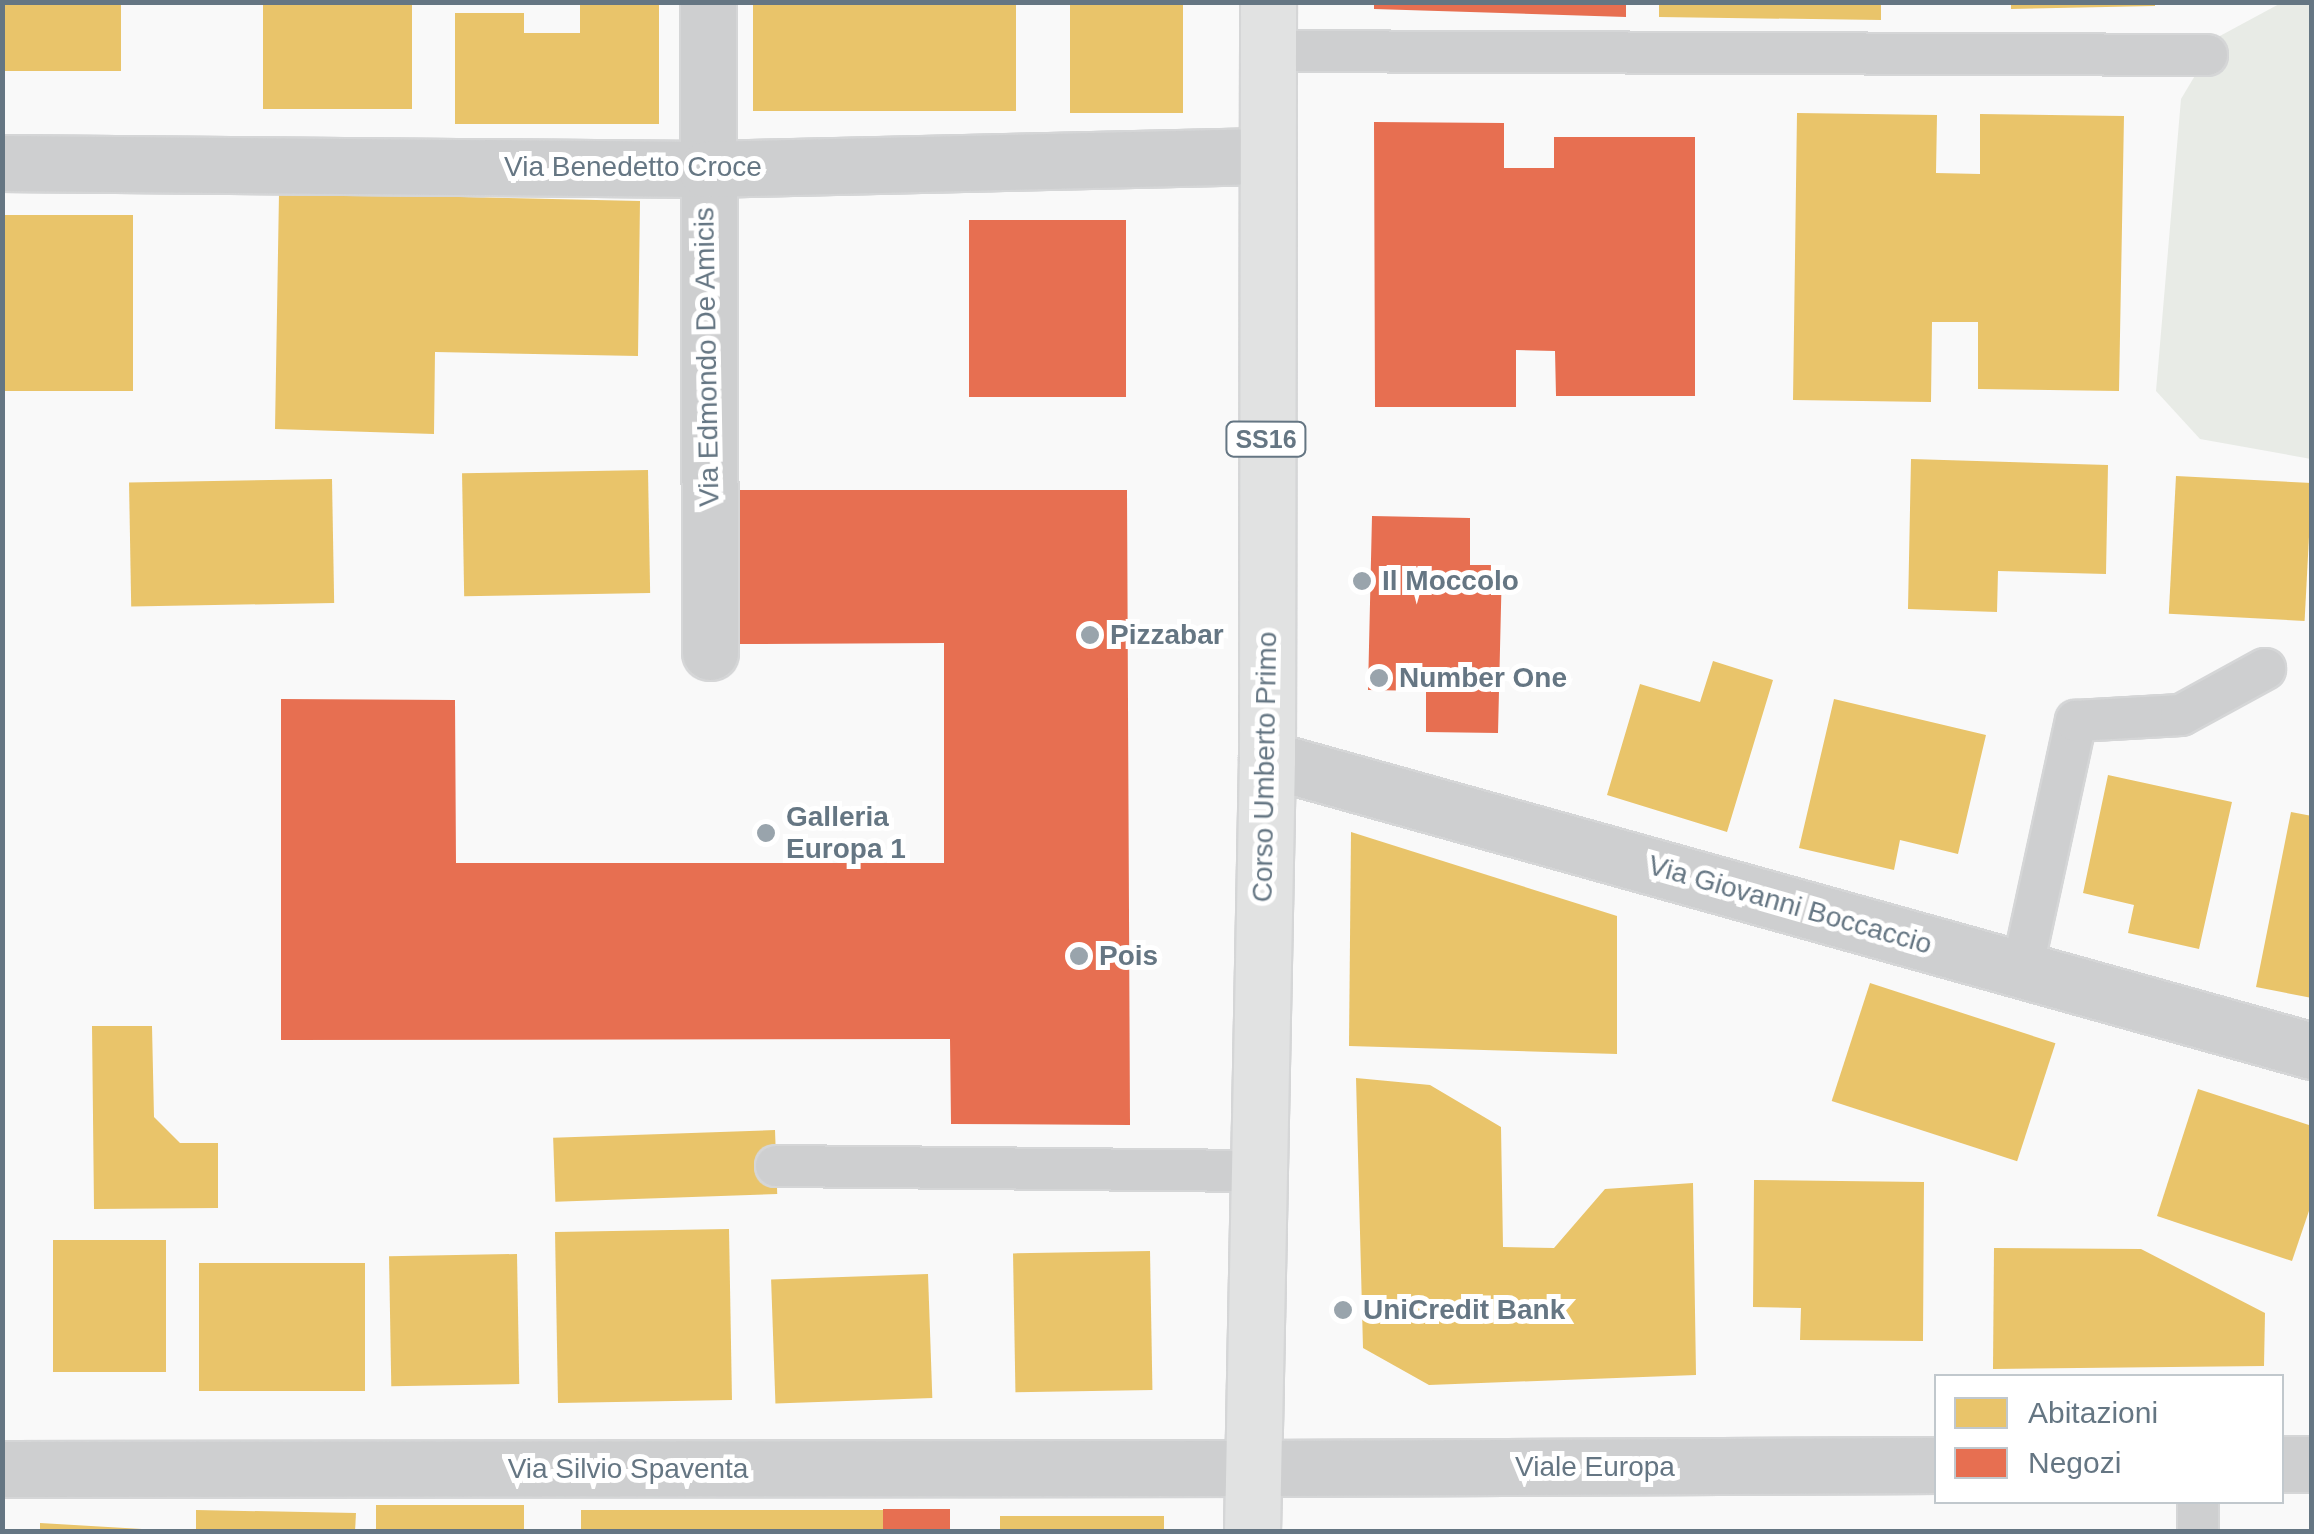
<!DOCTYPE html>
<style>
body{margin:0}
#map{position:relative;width:2314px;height:1534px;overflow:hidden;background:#f9f9f9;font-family:Helvetica,sans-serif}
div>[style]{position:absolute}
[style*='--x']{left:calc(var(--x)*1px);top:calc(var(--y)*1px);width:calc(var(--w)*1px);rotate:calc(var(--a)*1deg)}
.green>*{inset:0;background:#e8ebe6}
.homes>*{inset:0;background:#e9c46a;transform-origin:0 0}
.shops>*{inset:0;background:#e76f51;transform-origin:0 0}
.roads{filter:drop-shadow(2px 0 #d5d6d7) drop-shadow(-2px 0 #d5d6d7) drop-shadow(0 2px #d5d6d7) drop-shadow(0 -2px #d5d6d7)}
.service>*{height:40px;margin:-20px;padding:0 20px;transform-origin:20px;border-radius:20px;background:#cecfd0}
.minor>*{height:55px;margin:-27.5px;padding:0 27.5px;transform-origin:27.5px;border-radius:27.5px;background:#cecfd0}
.tertiary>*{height:55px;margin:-27.5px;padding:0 27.5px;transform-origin:27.5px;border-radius:27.5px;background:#cecfd0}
.primary>*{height:55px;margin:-27.5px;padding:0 27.5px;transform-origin:27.5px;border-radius:27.5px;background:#e1e2e2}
.dots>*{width:28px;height:28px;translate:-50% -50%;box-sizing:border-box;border:5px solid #fff;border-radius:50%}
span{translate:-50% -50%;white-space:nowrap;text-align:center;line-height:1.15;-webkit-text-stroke:10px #fff;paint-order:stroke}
.shield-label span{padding:2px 8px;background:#fff;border:2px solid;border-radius:8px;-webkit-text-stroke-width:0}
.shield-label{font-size:25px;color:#657683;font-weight:700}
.street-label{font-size:28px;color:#657683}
.poi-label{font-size:28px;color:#657683;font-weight:700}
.left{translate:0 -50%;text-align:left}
.frame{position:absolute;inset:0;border:5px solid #657683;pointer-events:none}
.legend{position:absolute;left:1934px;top:1374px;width:350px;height:130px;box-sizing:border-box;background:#fff;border:2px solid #c1c8cd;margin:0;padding:12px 18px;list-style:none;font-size:30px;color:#657683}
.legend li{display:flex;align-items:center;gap:20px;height:50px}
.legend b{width:50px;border:2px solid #c1c8cd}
</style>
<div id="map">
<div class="green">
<div style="clip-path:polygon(2281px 3px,2311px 3px,2311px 459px,2200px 439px,2156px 391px,2181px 99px,2218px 37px)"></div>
</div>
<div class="homes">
<div style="left:2px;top:2px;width:119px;height:69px"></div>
<div style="left:263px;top:2px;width:149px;height:107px"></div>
<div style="clip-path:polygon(580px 2px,659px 2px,659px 124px,455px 124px,455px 13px,524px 13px,524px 33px,580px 33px)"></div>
<div style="left:753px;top:2px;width:263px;height:109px"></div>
<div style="left:1070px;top:2px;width:113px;height:111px"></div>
<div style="clip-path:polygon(1659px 2px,1881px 2px,1881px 20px,1659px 17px)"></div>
<div style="clip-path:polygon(2011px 2px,2155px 2px,2155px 6px,2011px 9px)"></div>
<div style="clip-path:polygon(1797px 113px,1937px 115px,1936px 173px,1980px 174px,1980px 114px,2124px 116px,2119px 391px,1978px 389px,1978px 322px,1932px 322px,1931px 402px,1793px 400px)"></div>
<div style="clip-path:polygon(279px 193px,640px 201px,638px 356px,435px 352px,434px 434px,275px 429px)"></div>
<div style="left:2px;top:215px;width:131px;height:176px"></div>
<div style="clip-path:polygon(1911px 459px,2108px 465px,2106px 574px,1998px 571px,1997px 612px,1908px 609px)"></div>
<div style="left:648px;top:470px;width:123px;height:186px;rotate:89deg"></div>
<div style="left:2176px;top:476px;width:136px;height:138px;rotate:3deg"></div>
<div style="left:332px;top:479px;width:124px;height:203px;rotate:89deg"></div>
<div style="clip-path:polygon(1713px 661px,1773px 680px,1727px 832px,1607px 795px,1640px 684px,1700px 702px)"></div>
<div style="clip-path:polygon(1834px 699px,1986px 735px,1958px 854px,1900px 840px,1894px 870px,1799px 848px)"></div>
<div style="clip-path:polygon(2108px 775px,2232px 802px,2199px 949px,2128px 933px,2134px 905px,2083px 893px)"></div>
<div style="clip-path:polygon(2291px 812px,2312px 816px,2312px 998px,2256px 987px)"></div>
<div style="clip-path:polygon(1351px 832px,1617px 916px,1617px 1054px,1349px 1046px)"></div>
<div style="left:1870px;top:983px;width:195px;height:124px;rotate:18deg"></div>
<div style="clip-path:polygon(92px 1026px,152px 1026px,154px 1117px,180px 1143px,218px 1143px,218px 1208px,94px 1209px)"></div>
<div style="clip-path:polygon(1356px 1078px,1430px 1085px,1501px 1127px,1503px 1247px,1554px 1248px,1605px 1189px,1693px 1183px,1696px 1375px,1429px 1385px,1363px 1348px)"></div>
<div style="clip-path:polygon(2198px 1089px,2312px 1126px,2312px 1202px,2292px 1261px,2157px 1216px)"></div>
<div style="left:775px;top:1130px;width:64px;height:222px;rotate:88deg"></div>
<div style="clip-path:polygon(1754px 1180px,1924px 1182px,1923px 1341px,1800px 1340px,1801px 1308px,1753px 1307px)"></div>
<div style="left:729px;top:1229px;width:171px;height:174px;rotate:89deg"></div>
<div style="left:166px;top:1240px;width:132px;height:113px;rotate:90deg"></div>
<div style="clip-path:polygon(1994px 1248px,2141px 1249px,2265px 1313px,2264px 1366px,1993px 1369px)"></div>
<div style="left:1150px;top:1251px;width:139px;height:137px;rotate:89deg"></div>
<div style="left:517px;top:1254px;width:130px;height:128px;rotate:89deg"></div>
<div style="left:365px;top:1263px;width:128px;height:166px;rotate:90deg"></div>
<div style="left:928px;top:1274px;width:124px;height:157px;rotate:88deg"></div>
<div style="left:524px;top:1505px;width:27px;height:148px;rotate:90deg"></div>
<div style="clip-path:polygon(196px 1510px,356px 1513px,355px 1532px,196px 1532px)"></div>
<div style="left:581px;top:1510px;width:302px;height:22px"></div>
<div style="left:1164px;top:1516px;width:16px;height:164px;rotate:90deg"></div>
<div style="clip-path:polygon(40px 1523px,142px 1529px,141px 1532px,40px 1532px)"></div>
</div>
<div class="shops">
<div style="clip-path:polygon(1374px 2px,1626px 2px,1626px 17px,1374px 9px)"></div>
<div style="clip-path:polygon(1374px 122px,1504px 123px,1504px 168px,1554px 168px,1554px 137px,1695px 137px,1695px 396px,1556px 396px,1555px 351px,1516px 350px,1516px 407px,1375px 407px)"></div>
<div style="left:969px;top:220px;width:157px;height:177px"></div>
<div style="clip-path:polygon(740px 490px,1127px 490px,1130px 1125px,951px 1124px,950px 1039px,281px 1040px,281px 699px,455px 700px,456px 863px,944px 863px,944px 643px,740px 644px)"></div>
<div style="clip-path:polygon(1372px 516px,1470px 518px,1470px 565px,1502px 565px,1498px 733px,1426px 732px,1426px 691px,1368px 690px)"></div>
<div style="left:950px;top:1509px;width:23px;height:67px;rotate:90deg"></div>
</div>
<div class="roads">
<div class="service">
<div style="--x:1267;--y:51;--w:940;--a:0.24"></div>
<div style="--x:2022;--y:970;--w:255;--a:-77.8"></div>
<div style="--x:2076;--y:721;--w:105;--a:-3.3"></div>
<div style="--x:2181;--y:715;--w:96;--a:-28.7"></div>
<div style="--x:776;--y:1166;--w:483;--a:0.6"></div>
<div style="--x:2198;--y:1502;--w:30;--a:90"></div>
</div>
<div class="minor">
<div style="--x:708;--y:2;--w:650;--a:89.82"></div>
<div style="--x:2;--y:163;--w:704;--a:0.49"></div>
<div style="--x:706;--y:169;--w:558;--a:-1.33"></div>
<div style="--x:1267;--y:759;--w:1085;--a:15.61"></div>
<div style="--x:2;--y:1469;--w:1252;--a:-0.05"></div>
</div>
<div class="tertiary">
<div style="--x:2282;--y:1464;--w:30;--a:0"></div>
<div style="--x:1254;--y:1468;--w:682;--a:-0.25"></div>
</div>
<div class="primary">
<div style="--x:1252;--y:1532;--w:773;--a:-88.89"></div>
<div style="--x:1267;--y:759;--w:757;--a:-89.92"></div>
</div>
</div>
<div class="dots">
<div style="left:1362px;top:581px;background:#99a4ac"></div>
<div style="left:1090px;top:635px;background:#99a4ac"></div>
<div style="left:1379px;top:678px;background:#99a4ac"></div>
<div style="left:766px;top:833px;background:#99a4ac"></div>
<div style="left:1079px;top:956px;background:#99a4ac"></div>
<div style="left:1343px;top:1310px;background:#99a4ac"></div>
</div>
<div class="shield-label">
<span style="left:1266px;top:439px">SS16</span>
</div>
<div class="street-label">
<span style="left:633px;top:167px">Via Benedetto Croce</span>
<span style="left:707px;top:357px;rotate:-91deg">Via Edmondo De Amicis</span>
<span style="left:1265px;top:767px;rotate:-89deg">Corso Umberto Primo</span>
<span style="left:1790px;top:905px;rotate:16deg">Via Giovanni Boccaccio</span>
<span style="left:1595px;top:1467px">Viale Europa</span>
<span style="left:628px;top:1469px">Via Silvio Spaventa</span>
</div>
<div class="poi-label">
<span class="left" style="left:1382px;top:581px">Il Moccolo</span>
<span class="left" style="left:1110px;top:635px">Pizzabar</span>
<span class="left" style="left:1399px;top:678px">Number One</span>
<span class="left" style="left:786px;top:833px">Galleria<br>Europa 1</span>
<span class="left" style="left:1099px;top:956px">Pois</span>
<span class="left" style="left:1363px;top:1310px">UniCredit Bank</span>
</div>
<div class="frame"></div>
<ul class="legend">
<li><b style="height:28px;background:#e9c46a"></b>Abitazioni</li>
<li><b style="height:28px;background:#e76f51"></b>Negozi</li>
</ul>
</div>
